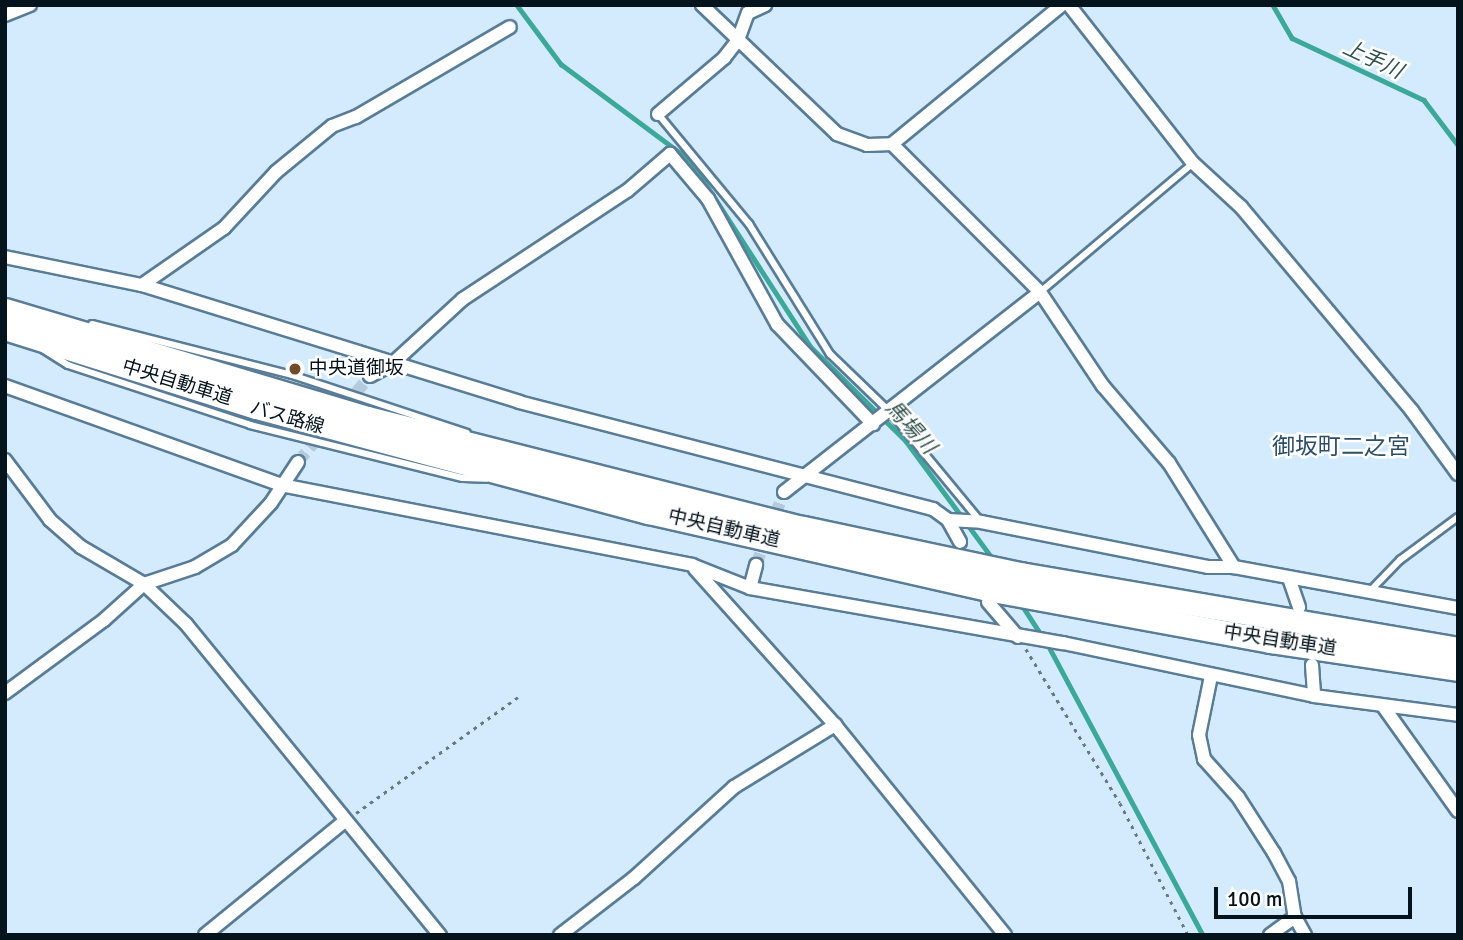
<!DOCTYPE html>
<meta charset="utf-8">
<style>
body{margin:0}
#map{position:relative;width:1463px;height:940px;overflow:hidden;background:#d4ebfd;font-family:Signika,"Noto Sans JP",sans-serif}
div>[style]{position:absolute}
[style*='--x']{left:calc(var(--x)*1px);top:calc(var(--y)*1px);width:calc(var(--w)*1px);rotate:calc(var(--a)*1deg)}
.stream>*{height:4.5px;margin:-2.25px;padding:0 2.25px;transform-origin:2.25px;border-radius:2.25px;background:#3ca899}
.minor-tunnel>*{height:12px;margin-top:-6px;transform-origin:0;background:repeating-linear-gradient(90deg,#b5cbdb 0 12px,transparent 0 18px)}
.path>*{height:2.5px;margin-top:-1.25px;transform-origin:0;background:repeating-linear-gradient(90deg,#677987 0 3.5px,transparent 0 8.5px)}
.roads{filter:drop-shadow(2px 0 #597c97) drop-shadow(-2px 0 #597c97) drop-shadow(0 2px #597c97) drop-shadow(0 -2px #597c97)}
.service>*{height:6px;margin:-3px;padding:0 3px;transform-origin:3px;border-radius:3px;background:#fff}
.minor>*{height:12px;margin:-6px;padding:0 6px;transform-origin:6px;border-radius:6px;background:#fff}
.motorway>*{height:23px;margin:-11.5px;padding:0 11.5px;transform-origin:11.5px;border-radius:11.5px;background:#fff}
.dots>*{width:19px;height:19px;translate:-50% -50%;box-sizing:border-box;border:4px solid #fff;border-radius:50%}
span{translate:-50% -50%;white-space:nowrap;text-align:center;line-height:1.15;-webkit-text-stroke:5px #fff;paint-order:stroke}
.poi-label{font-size:19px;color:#05131d}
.left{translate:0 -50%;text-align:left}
.street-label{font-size:19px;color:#05131d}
.water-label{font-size:21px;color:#31514c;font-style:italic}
.quarter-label{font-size:23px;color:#2d4f67}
.frame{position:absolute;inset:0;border:7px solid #05131d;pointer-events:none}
.scale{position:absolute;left:1214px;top:887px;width:198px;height:32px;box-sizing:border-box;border:4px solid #05131d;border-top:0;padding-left:9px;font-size:21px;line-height:24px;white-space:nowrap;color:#05131d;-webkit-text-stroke:5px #fff;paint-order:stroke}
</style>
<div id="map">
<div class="stream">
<div style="--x:517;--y:5;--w:74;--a:53.3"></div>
<div style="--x:561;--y:64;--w:162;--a:36.7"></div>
<div style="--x:691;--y:161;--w:221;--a:57.2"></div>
<div style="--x:811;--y:347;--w:134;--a:44.7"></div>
<div style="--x:906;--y:441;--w:147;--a:53.6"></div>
<div style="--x:1273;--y:5;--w:38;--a:60"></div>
<div style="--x:1292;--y:38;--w:146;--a:25.2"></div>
<div style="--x:1424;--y:100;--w:56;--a:52.9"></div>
<div style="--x:1020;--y:602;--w:40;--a:57.1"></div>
<div style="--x:1047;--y:643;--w:331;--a:61.9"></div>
</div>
<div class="minor-tunnel">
<div style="--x:298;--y:462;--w:112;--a:-50.1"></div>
<div style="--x:756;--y:565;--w:78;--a:-69"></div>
</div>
<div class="path">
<div style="--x:1026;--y:649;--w:180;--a:58.6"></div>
<div style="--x:1120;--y:803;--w:148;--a:62.7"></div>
<div style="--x:356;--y:813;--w:199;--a:-35.6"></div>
</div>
<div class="roads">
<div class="service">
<div style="--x:658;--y:114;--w:143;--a:50.4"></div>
<div style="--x:749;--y:224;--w:153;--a:58.1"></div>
<div style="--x:830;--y:354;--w:83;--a:44"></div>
<div style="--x:890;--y:412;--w:143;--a:50.4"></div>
<div style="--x:1040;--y:292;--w:200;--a:-40.1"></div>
<div style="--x:92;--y:324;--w:206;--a:14.3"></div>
<div style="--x:292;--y:375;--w:184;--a:18.3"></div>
<div style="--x:44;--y:350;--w:28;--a:32"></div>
<div style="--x:68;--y:365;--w:192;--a:18.2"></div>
<div style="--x:250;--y:425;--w:219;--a:14"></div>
<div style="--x:463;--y:478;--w:23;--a:2"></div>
<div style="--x:1371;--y:590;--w:42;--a:-46"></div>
<div style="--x:1400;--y:560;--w:72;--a:-36.6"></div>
</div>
<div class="minor">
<div style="--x:702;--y:5;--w:187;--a:43.7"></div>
<div style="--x:837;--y:134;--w:32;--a:20"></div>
<div style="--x:867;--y:145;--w:25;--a:-2"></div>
<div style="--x:892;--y:144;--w:220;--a:-39.3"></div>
<div style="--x:1069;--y:5;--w:201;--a:51.9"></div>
<div style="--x:1193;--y:163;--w:65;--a:42.5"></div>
<div style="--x:1241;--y:207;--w:266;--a:50"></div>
<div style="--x:1412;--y:411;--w:78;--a:53.9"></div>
<div style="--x:5;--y:15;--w:27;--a:-22"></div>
<div style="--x:658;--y:114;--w:87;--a:-40.3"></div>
<div style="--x:724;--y:58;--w:23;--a:-52"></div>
<div style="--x:738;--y:40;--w:29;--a:-70"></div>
<div style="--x:748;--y:13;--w:19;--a:-25"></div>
<div style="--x:892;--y:144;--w:209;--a:45"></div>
<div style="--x:1040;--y:292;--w:113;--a:56.2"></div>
<div style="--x:1103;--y:386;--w:101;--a:49.4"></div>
<div style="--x:1169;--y:463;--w:123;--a:58"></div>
<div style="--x:5;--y:257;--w:140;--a:11.6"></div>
<div style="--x:142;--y:285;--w:395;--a:17.2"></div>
<div style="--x:519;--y:402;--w:428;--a:14.5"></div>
<div style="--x:933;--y:509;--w:19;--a:36"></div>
<div style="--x:948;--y:520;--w:33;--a:3"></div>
<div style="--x:981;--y:522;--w:231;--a:11.2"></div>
<div style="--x:1208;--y:567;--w:26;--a:0"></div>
<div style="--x:1234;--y:567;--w:228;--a:10.4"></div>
<div style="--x:142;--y:285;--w:100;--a:-34.8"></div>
<div style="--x:224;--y:228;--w:76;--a:-47.1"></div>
<div style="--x:276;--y:172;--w:72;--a:-39.4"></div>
<div style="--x:332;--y:126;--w:26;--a:-21"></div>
<div style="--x:356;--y:117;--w:178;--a:-30.3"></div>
<div style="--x:370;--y:376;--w:25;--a:-29"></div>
<div style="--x:392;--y:364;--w:96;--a:-42.5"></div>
<div style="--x:463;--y:299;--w:196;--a:-33.4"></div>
<div style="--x:627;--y:191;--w:57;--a:-40.7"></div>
<div style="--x:670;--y:154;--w:59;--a:49.8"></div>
<div style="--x:708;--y:199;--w:143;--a:61.1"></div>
<div style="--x:777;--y:324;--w:139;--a:46.2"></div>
<div style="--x:5;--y:386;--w:293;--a:19.7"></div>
<div style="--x:281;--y:485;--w:419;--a:11"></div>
<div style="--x:692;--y:565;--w:62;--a:21.6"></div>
<div style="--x:750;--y:588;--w:318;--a:10"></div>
<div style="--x:1063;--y:643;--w:257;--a:11.9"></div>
<div style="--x:1314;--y:696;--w:145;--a:7.5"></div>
<div style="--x:5;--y:460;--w:75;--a:53.1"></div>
<div style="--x:50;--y:520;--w:41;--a:41.1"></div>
<div style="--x:81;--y:547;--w:73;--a:30.4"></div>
<div style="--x:144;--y:584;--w:58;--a:43.6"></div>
<div style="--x:186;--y:624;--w:402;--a:50.8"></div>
<div style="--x:784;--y:492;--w:325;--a:-38"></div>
<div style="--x:948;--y:520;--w:25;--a:61"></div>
<div style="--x:695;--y:569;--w:210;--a:48.1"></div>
<div style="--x:835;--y:725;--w:270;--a:51"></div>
<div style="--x:1289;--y:578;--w:31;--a:71"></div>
<div style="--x:750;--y:588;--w:24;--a:-75"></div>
<div style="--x:988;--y:602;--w:46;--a:49.4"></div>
<div style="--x:1312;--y:665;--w:31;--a:86"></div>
<div style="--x:1211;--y:676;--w:60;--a:101.5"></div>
<div style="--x:1199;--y:735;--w:25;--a:78"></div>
<div style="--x:1204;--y:759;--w:51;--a:48.2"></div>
<div style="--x:1238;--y:797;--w:67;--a:57.3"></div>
<div style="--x:1274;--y:853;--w:32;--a:62"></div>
<div style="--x:1289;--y:881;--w:36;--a:81"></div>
<div style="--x:1295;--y:917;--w:21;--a:61"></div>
<div style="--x:5;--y:693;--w:123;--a:-36.4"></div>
<div style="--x:104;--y:620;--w:54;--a:-42"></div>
<div style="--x:144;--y:584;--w:54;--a:-18.4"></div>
<div style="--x:195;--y:567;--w:43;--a:-30.7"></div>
<div style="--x:232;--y:545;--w:57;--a:-47.1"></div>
<div style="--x:271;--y:503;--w:49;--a:-56.6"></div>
<div style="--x:1383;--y:706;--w:129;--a:54.5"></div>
<div style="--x:205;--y:935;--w:181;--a:-39.2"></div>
<div style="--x:560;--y:935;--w:93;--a:-37.6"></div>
<div style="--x:634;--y:878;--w:135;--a:-42.3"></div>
<div style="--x:734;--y:787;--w:119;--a:-31.5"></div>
<div style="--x:1270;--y:935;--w:31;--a:-36"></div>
</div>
<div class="motorway">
<div style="--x:5;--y:310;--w:378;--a:16.6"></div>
<div style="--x:367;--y:418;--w:450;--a:14.2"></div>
<div style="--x:803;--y:528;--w:222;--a:12"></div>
<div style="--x:1020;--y:574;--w:444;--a:9.7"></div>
<div style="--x:5;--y:328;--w:263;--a:17.5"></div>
<div style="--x:256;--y:407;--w:407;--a:15"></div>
<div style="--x:649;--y:512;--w:353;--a:12.8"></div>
<div style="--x:993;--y:590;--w:283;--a:10.4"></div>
<div style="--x:1271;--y:641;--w:189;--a:8.5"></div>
</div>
</div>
<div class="dots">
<div style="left:295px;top:369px;background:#724c29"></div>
</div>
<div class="poi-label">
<span class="left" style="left:309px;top:369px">中央道御坂</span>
</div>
<div class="street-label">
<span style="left:177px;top:383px;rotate:17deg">中央自動車道</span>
<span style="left:287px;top:418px;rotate:16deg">バス路線</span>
<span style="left:724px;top:529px;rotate:13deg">中央自動車道</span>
<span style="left:1280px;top:641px;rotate:9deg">中央自動車道</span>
</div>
<div class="water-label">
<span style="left:1373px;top:59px;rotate:25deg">上手川</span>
<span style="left:911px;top:427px;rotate:48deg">馬場川</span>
</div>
<div class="quarter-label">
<span style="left:1341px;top:447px">御坂町二之宮</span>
</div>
<div class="frame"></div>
<div class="scale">100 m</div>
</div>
